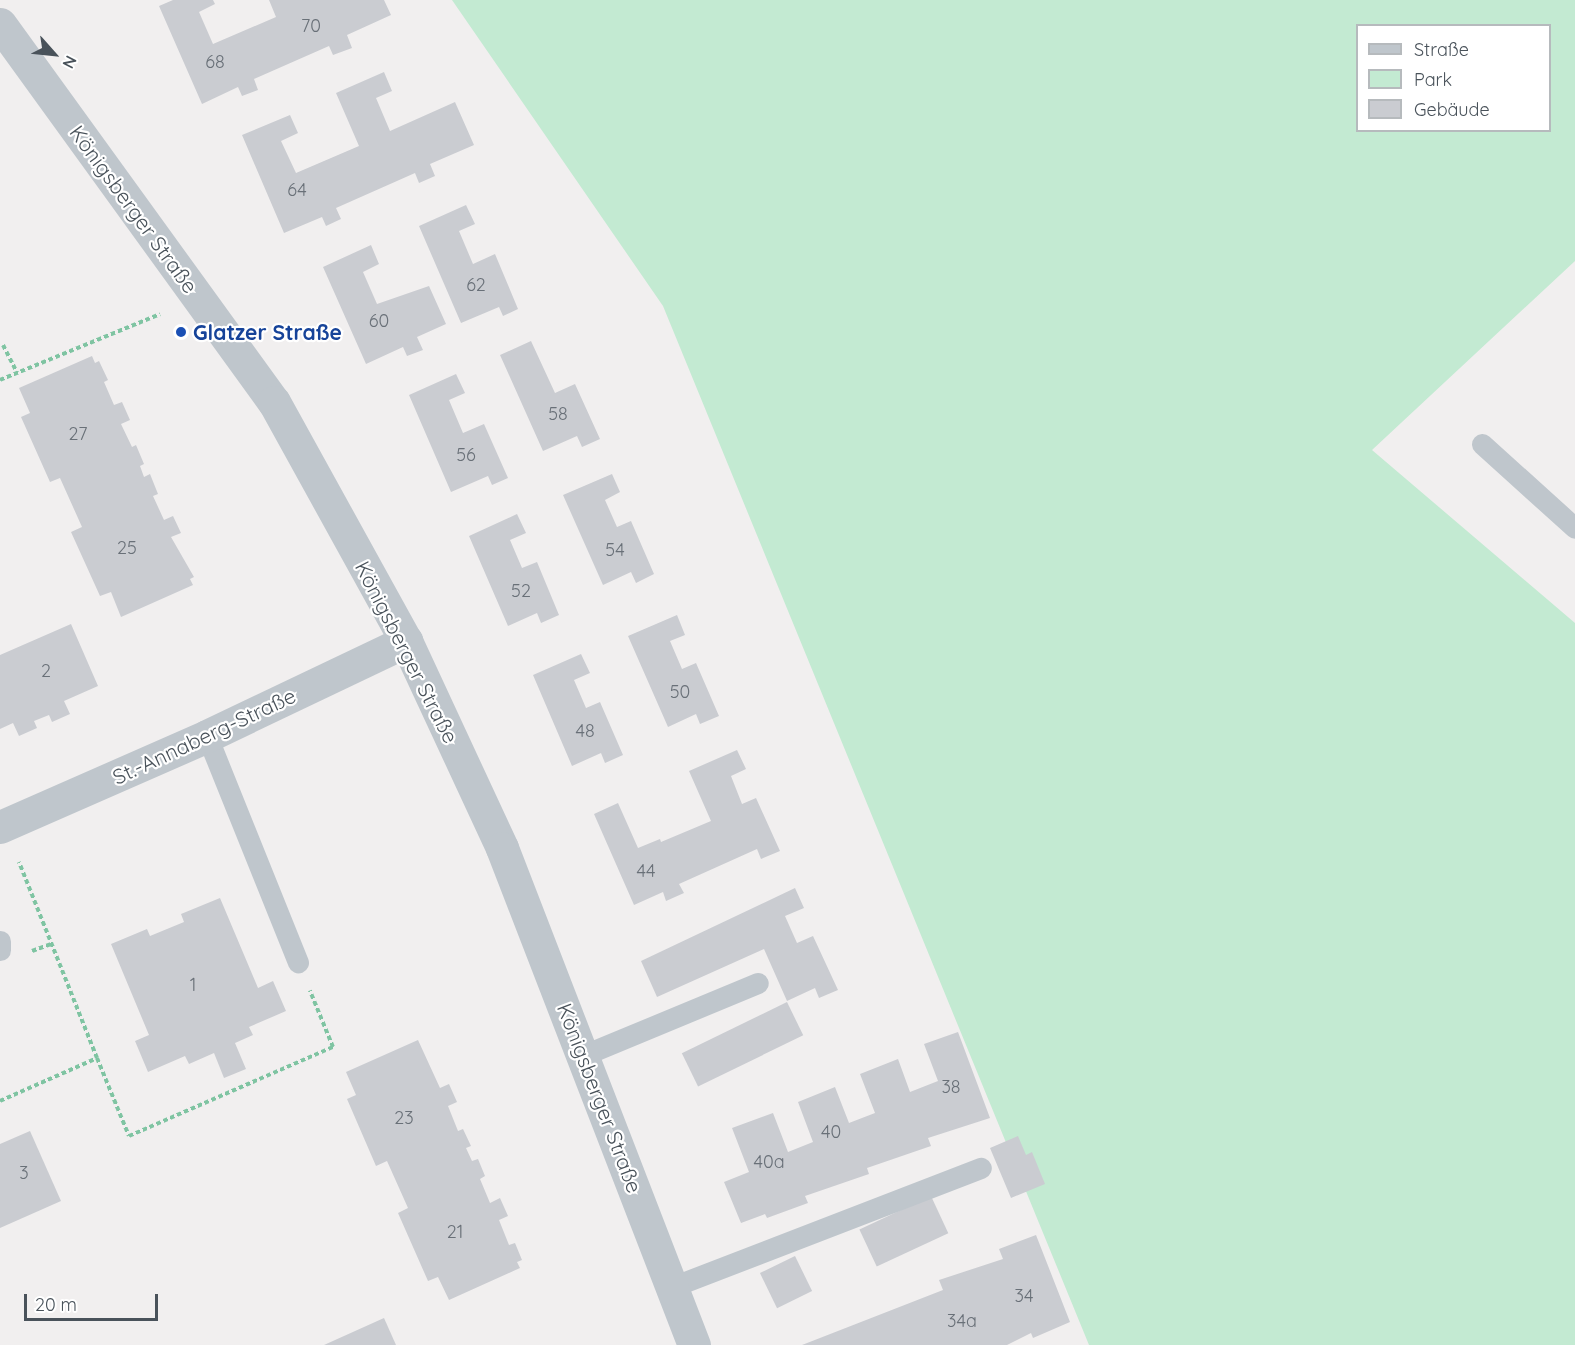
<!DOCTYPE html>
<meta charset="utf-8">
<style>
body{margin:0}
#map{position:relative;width:1575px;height:1345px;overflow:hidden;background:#f1efef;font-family:Quicksand,sans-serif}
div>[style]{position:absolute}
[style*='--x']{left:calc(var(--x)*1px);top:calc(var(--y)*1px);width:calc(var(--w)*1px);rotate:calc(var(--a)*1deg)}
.green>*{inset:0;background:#c3ead2}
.building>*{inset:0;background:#caccd1;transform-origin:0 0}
.path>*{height:4px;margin-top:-2px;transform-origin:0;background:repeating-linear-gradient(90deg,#7fc4a2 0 4.5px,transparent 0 7.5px)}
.service>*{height:21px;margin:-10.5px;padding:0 10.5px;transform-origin:10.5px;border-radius:10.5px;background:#bfc6cc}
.minor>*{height:33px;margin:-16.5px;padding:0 16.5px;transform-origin:16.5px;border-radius:16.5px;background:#bfc6cc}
.dots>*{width:16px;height:16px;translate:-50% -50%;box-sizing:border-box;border:3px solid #fff;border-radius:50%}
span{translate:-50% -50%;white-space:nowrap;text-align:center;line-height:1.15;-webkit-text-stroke:4.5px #fff;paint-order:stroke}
.number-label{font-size:18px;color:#697078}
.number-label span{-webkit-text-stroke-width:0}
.street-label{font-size:21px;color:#49525a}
.transit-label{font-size:21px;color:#164399;font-weight:700}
.left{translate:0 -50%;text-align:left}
.legend{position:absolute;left:1356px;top:24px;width:195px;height:108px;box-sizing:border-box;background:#fff;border:2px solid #b6babd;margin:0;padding:8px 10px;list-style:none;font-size:18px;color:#49525a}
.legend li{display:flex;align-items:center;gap:12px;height:30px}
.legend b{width:30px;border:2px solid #b6babd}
.north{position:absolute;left:24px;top:24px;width:60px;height:60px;-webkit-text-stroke:4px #fff;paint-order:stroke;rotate:117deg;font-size:16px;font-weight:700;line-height:24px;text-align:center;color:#49525a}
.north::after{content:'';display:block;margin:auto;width:21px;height:27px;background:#49525a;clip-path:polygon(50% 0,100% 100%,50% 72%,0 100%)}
.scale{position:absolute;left:24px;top:1294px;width:134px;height:27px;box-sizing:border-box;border:3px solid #49525a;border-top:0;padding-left:8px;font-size:18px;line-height:21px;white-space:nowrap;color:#49525a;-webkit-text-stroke:4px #fff;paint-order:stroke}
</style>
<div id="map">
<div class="green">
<div style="clip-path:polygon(evenodd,452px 0,1575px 0,1575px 261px,1372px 450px,1575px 623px,1575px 1345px,1089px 1345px,663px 306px,452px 0,1358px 26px,1550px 26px,1550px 130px,1358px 130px,1358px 26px)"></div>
</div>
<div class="building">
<div style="clip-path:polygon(173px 0,213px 0,215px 4px,199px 12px,213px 44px,276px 17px,269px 0,384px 0,391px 15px,347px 35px,352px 48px,333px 55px,329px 46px,254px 79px,258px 90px,242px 96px,238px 87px,202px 104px,159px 6px)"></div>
<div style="clip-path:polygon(384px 72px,392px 91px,376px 98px,390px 131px,455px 102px,474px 145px,430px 164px,435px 176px,419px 183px,415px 173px,336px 208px,341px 219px,326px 226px,322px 217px,284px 233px,242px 135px,290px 115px,298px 133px,281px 141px,296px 173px,359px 146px,336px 93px)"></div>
<div style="clip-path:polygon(466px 205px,475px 224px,459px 231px,473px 264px,495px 254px,518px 309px,503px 316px,499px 307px,461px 323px,419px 226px)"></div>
<div style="clip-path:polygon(371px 245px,379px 264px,363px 272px,377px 304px,429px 286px,446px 324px,417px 337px,423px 350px,407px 356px,403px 347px,366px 364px,323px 267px)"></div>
<div style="clip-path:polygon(531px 341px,555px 393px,575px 384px,600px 439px,582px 447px,577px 436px,543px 451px,500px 355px)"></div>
<div style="clip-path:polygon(92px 356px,95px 363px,99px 361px,108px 380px,104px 382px,114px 405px,122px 402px,130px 420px,121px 424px,132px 447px,136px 445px,144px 464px,140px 466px,144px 477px,150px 474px,158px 494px,153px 496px,164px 520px,173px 516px,181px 533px,171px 537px,194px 577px,190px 579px,193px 585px,121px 617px,111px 592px,100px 596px,71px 532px,82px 527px,60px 478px,50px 482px,21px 417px,30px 413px,19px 388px)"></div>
<div style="clip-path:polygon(456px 374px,465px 393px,449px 400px,463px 433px,484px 424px,508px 478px,492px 485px,488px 476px,451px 492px,409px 395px)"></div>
<div style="clip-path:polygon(612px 474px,620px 492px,605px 500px,617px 527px,631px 521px,654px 574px,636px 583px,631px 572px,603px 585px,563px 495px)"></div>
<div style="clip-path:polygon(517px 514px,526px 533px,510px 540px,522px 568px,537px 562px,559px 615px,541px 623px,537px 613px,508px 626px,469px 536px)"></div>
<div style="clip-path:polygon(677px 615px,685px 635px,670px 641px,682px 669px,696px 663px,719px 716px,700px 724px,696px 714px,668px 727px,628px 636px)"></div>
<div style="clip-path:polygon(71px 624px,98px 686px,64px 701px,70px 714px,52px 722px,49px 715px,34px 721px,37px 728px,19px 736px,13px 723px,0 729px,0 655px)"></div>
<div style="clip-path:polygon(581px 654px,590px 673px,574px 680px,586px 708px,600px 702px,623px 755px,605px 763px,601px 753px,572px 766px,533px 675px)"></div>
<div style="clip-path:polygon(737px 750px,746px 769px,731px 776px,742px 804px,756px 798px,780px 851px,761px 859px,757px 849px,679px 884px,684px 893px,666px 901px,663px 892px,634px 905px,594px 814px,618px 803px,638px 848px,660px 839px,661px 842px,711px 821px,689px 771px)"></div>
<div style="clip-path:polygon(795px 888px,804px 908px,785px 916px,797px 943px,813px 936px,838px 990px,819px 998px,815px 988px,787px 1001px,764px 949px,657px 997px,641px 961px)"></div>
<div style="clip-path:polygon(220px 898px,258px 988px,273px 981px,286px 1011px,249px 1027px,253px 1035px,235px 1043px,246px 1069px,224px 1078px,214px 1053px,189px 1064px,185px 1056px,148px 1072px,135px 1041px,149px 1035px,111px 944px,147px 929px,150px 936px,184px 922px,181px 914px)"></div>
<div style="left:787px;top:1002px;width:37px;height:117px;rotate:64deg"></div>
<div style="clip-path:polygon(958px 1032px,990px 1118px,928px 1138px,931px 1146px,867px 1168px,869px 1174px,805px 1196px,808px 1203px,767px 1218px,765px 1214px,741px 1223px,724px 1182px,749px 1172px,732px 1128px,773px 1113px,788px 1152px,813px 1142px,798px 1102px,835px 1087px,849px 1123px,875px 1113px,860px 1074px,898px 1059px,910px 1092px,938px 1081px,924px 1044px)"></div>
<div style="clip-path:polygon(418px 1040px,440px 1088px,449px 1084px,457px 1102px,448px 1106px,458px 1131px,463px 1129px,471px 1146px,466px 1148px,472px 1161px,478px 1159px,485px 1176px,480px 1179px,490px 1203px,500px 1198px,508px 1216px,499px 1220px,509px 1245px,515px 1243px,522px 1260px,517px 1262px,520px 1268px,449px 1300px,438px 1277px,428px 1281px,398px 1213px,408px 1208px,387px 1161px,376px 1166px,347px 1099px,356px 1095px,346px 1072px)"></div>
<div style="clip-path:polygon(30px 1131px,61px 1201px,0 1228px,0 1144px)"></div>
<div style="clip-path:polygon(1018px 1136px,1026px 1155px,1032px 1152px,1045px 1184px,1011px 1198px,990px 1148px)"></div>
<div style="left:931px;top:1196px;width:41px;height:79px;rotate:65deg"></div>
<div style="clip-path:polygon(1036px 1235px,1070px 1322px,1033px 1338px,1031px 1333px,1007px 1345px,802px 1345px,943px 1290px,939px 1280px,1003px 1259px,999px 1249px)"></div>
<div style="left:795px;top:1256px;width:39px;height:39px;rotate:64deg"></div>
<div style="clip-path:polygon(384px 1318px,396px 1345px,324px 1345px)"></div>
</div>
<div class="path">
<div style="--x:3;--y:345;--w:31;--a:63"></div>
<div style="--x:0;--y:380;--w:173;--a:-22.4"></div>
<div style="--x:32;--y:951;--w:20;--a:-20"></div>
<div style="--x:97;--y:1058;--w:84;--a:67.7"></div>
<div style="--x:129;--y:1136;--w:223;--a:-23.6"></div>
<div style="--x:333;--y:1047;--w:61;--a:-112.3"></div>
<div style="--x:0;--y:1101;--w:106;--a:-23.9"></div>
<div style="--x:97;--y:1058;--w:211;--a:-111.7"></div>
</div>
<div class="service">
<div style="--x:1482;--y:444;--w:125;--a:42.1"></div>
<div style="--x:207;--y:736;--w:244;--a:68.1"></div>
<div style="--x:0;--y:941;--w:9;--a:90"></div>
<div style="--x:584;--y:1055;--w:188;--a:-22.5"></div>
<div style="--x:672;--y:1287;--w:331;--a:-21.1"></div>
</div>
<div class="minor">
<div style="--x:0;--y:24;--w:467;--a:54.1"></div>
<div style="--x:274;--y:402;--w:273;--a:61.1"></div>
<div style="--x:406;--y:641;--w:228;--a:65.1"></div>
<div style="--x:502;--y:848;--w:533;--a:68.88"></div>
<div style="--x:0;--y:827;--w:226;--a:-23.7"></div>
<div style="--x:207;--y:736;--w:221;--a:-25.5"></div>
</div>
<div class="dots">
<div style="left:181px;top:332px;background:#1a4fb4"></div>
</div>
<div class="number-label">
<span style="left:311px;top:26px">70</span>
<span style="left:215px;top:62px">68</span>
<span style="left:297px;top:190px">64</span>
<span style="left:476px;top:285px">62</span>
<span style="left:379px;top:321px">60</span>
<span style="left:558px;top:414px">58</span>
<span style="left:78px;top:434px">27</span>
<span style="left:466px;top:455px">56</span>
<span style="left:127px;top:548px">25</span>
<span style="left:615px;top:550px">54</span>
<span style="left:521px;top:591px">52</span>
<span style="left:46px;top:671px">2</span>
<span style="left:680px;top:692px">50</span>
<span style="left:585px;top:731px">48</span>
<span style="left:646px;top:871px">44</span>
<span style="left:193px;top:985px">1</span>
<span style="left:951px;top:1087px">38</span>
<span style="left:404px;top:1118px">23</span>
<span style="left:831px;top:1132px">40</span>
<span style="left:769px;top:1162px">40a</span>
<span style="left:24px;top:1173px">3</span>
<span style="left:455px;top:1232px">21</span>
<span style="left:1024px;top:1296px">34</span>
<span style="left:962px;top:1321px">34a</span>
</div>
<div class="street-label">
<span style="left:134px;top:209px;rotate:54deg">Königsberger Straße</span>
<span style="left:407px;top:652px;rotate:63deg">Königsberger Straße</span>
<span style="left:204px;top:736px;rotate:-25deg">St.-Annaberg-Straße</span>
<span style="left:600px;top:1098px;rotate:69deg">Königsberger Straße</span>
</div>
<div class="transit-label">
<span class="left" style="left:193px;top:332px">Glatzer Straße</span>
</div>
<ul class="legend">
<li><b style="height:8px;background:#bfc6cc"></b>Straße</li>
<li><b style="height:16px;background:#c3ead2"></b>Park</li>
<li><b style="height:16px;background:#caccd1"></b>Gebäude</li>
</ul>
<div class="north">N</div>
<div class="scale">20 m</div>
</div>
